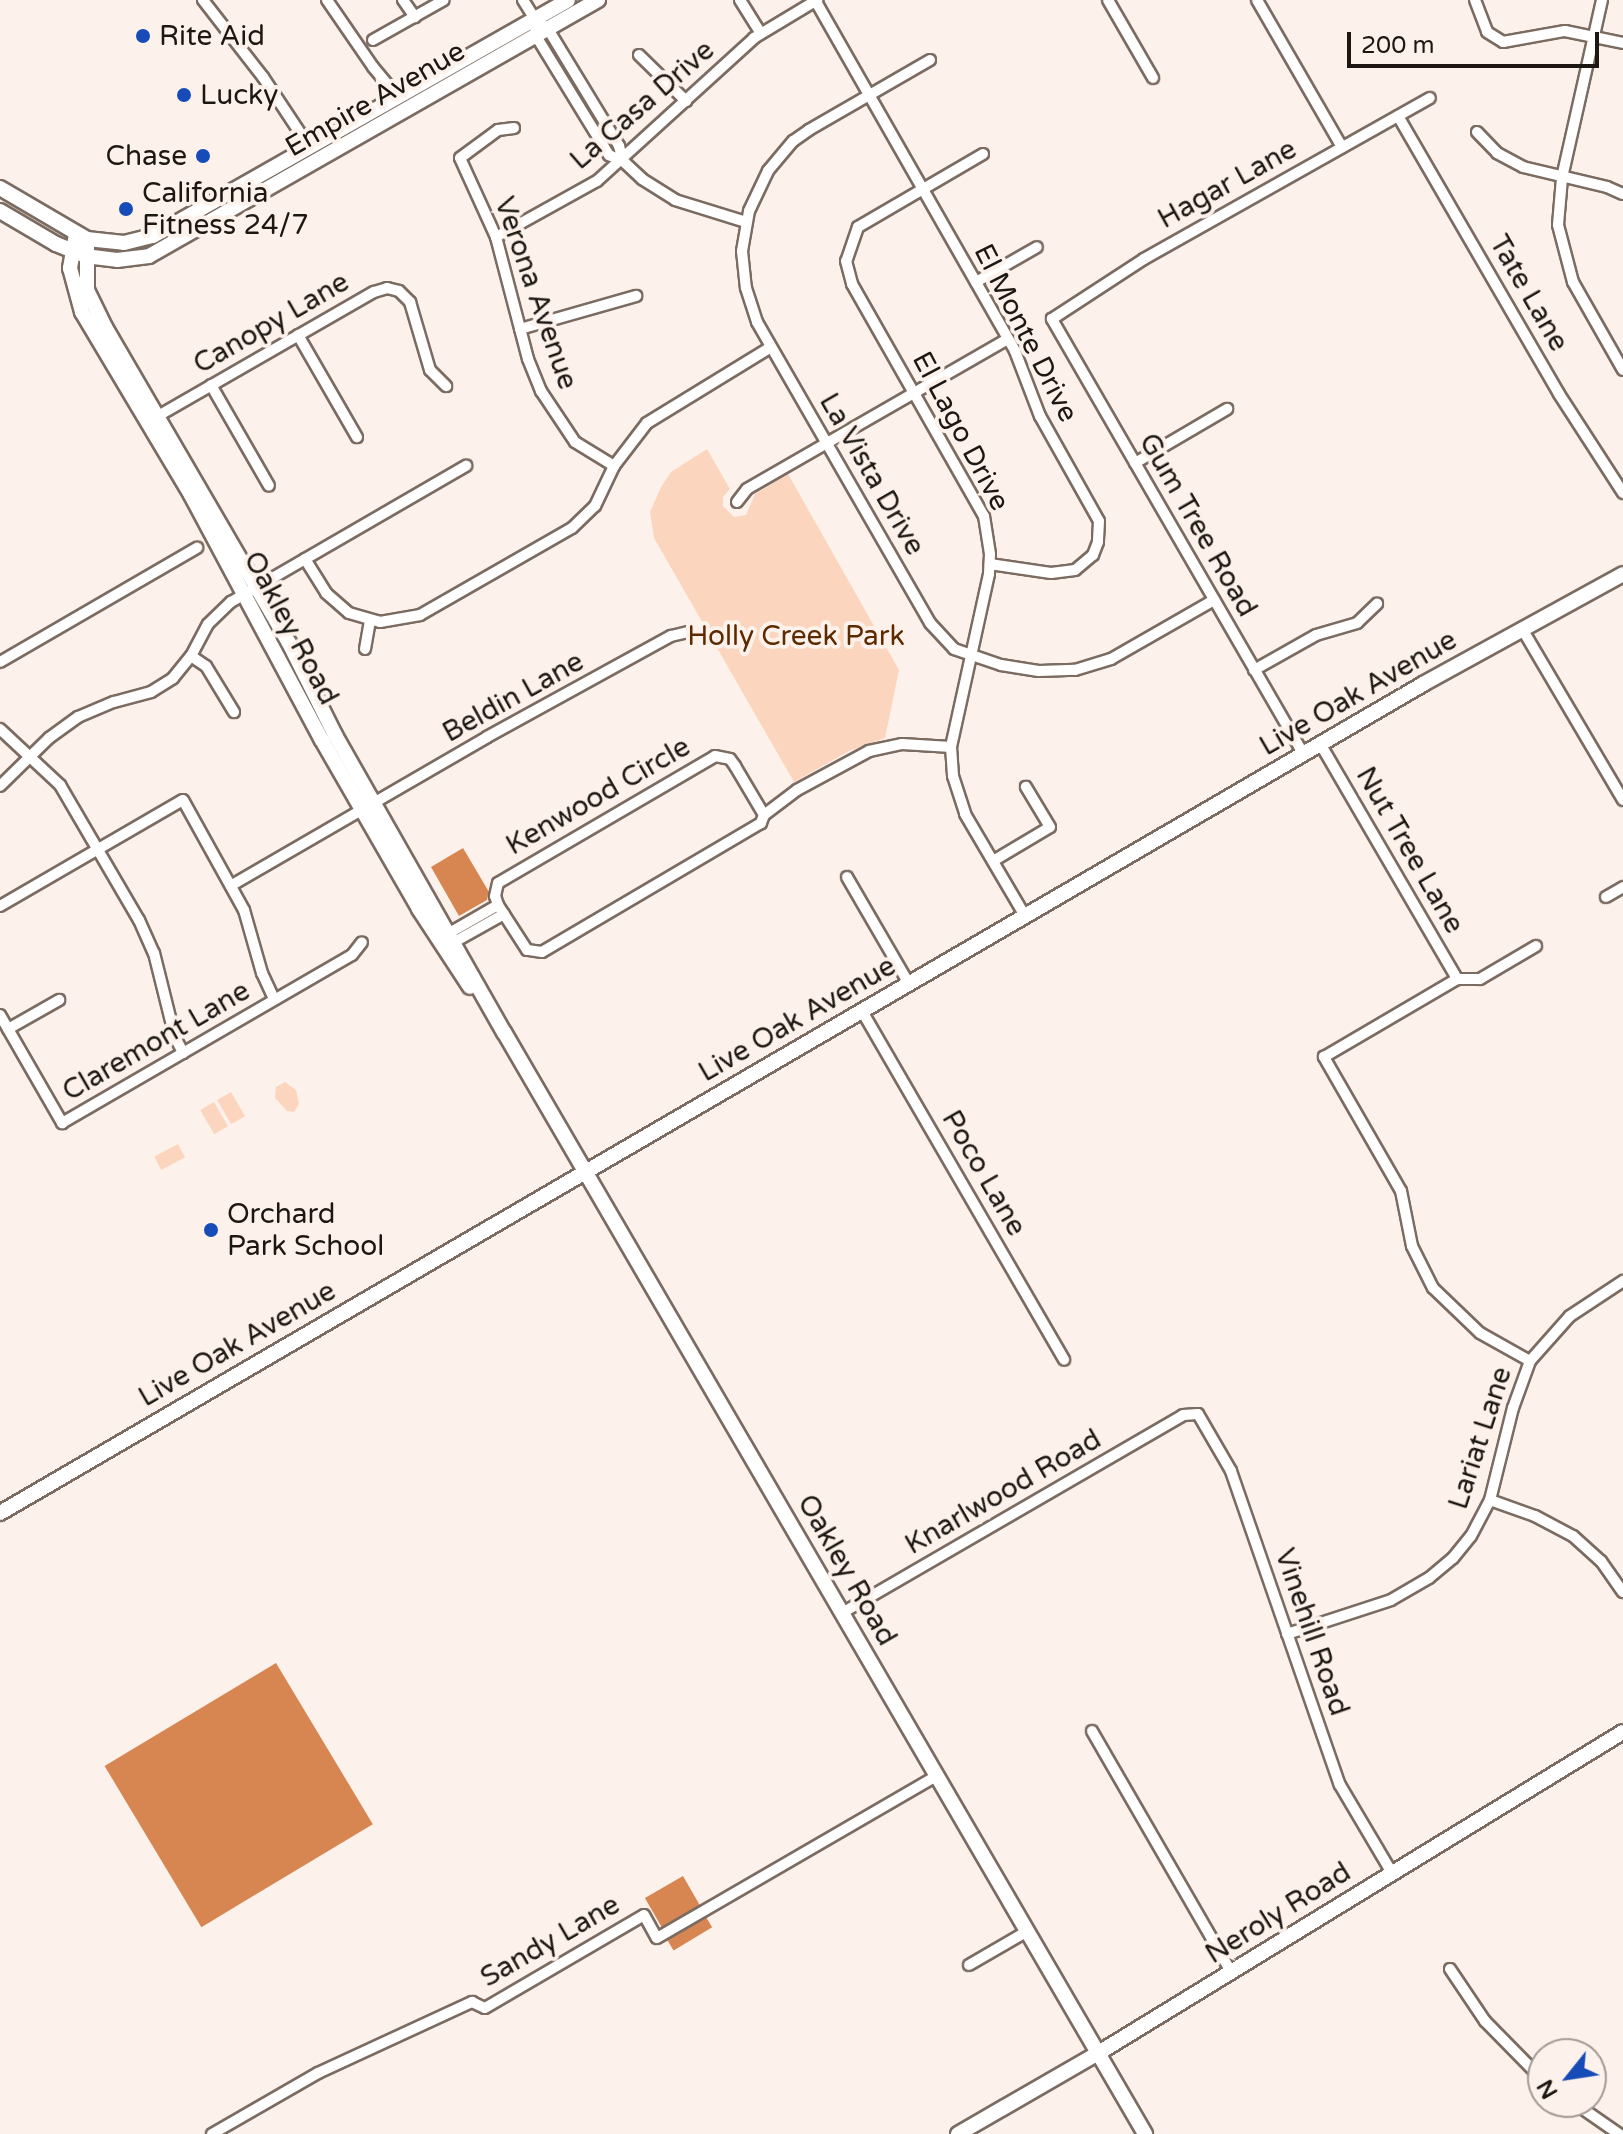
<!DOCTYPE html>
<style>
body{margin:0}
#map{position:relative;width:1623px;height:2134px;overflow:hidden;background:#fdf2eb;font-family:"Varela Round",sans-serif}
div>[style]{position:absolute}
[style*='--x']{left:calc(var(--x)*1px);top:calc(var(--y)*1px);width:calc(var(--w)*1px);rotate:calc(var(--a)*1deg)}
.green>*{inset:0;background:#fcd5be;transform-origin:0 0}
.water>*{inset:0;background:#d78651;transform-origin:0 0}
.roads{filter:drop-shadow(2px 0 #7b6b61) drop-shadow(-2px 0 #7b6b61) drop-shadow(0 2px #7b6b61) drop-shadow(0 -2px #7b6b61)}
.street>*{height:10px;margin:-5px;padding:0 5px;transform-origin:5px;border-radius:5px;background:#fff}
.secondary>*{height:14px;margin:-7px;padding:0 7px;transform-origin:7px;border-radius:7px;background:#fff}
.dots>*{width:22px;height:22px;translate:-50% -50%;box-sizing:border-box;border:4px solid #fdf2eb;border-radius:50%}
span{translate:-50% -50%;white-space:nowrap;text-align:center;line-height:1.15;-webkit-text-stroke:8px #fdf2eb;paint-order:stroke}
.poi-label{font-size:28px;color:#1d1713}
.left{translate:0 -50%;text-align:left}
.right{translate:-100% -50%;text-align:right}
.street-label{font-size:28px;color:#1d1713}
.park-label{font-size:28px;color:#5d2a00}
.north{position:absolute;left:1527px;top:2038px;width:80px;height:80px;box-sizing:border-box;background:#fdf2eb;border:2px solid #a39a95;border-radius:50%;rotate:240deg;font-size:22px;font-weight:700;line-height:32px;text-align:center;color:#1d1713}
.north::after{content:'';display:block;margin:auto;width:28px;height:36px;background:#174bb7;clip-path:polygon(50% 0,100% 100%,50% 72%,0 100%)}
.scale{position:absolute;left:1347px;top:32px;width:252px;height:36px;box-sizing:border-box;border:4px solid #1d1713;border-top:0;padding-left:10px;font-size:24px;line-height:28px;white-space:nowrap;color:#1d1713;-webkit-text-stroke:6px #fdf2eb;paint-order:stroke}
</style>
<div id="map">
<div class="green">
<div style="clip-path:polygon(707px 449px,730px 489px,723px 497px,723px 506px,734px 517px,746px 515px,755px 494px,788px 474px,899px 670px,885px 738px,849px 751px,794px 782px,654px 538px,650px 512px,661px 487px,671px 472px)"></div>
<div style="clip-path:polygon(285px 1082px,296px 1090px,299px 1104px,294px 1112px,287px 1111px,275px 1098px,276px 1087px)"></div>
<div style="left:231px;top:1092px;width:28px;height:16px;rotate:60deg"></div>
<div style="left:214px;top:1102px;width:28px;height:16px;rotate:60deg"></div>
<div style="left:178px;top:1144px;width:15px;height:27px;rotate:62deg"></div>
</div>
<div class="water">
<div style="clip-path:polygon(463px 848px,489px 892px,487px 900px,459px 916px,431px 867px)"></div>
<div style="left:276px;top:1663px;width:188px;height:200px;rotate:59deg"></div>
<div style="left:683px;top:1876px;width:34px;height:44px;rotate:60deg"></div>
<div style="left:706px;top:1917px;width:12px;height:45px;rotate:59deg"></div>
</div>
<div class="roads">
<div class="street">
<div style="--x:203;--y:0;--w:98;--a:52.1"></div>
<div style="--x:263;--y:77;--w:85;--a:56.5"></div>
<div style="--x:327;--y:0;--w:81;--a:55.5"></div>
<div style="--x:373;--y:67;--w:40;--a:50"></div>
<div style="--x:403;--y:0;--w:21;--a:55"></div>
<div style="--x:523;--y:0;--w:22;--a:58"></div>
<div style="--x:535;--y:19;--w:16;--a:38"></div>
<div style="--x:548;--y:29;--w:137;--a:58.7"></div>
<div style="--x:619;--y:146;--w:16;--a:75"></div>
<div style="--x:740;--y:0;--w:39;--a:58"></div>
<div style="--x:815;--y:0;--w:404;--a:60.3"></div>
<div style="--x:1015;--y:351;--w:70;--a:69"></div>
<div style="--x:1040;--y:416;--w:120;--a:60.7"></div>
<div style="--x:1099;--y:521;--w:21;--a:93"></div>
<div style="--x:1098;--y:542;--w:14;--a:111"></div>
<div style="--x:1093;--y:555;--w:23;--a:140"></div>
<div style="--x:1075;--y:570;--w:24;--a:173"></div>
<div style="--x:1051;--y:573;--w:62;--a:-171.6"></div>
<div style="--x:1108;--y:0;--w:90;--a:60"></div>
<div style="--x:1257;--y:0;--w:170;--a:60"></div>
<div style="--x:1475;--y:0;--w:34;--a:69"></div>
<div style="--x:1487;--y:32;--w:19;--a:32"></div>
<div style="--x:1503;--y:42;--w:63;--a:-10.1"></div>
<div style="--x:1565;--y:31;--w:59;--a:11.7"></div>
<div style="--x:1602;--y:0;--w:182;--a:102.7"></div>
<div style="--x:1562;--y:178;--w:47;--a:94.9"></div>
<div style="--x:1558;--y:225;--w:59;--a:75.3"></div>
<div style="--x:1573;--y:282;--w:101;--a:60.4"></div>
<div style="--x:535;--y:19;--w:17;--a:87"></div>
<div style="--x:536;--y:36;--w:140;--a:58.5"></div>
<div style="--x:609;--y:155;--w:15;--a:23"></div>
<div style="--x:623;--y:161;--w:26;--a:43"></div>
<div style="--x:642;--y:179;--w:39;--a:32"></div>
<div style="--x:675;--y:200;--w:74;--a:17.2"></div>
<div style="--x:373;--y:40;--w:81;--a:-29.4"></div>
<div style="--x:639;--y:55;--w:66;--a:44.4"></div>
<div style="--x:930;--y:60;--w:140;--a:150"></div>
<div style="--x:809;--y:130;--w:19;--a:145"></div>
<div style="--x:793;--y:141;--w:39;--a:130"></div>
<div style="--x:768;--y:171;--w:44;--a:115.4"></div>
<div style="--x:749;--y:211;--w:41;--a:99.9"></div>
<div style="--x:742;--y:251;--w:37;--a:84"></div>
<div style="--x:746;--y:288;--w:36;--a:72"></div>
<div style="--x:757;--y:322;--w:347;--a:60.1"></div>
<div style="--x:930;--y:623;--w:35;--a:47"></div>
<div style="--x:954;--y:649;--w:50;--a:18.8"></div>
<div style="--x:1001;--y:665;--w:38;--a:9"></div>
<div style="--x:1039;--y:671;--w:36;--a:-2"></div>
<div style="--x:1075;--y:670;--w:38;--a:-17"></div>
<div style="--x:1111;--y:659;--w:119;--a:-29.8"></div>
<div style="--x:1398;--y:116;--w:321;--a:59.9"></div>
<div style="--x:1559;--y:394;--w:118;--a:57.1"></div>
<div style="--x:514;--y:128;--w:16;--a:173"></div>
<div style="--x:498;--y:130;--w:47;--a:143.6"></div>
<div style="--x:460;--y:158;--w:87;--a:65.5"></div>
<div style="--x:496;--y:237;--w:126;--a:75.3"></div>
<div style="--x:528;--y:359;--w:35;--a:68"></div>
<div style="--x:541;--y:391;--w:61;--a:56.3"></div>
<div style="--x:575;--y:442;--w:46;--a:31.6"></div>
<div style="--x:1477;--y:132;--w:29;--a:46"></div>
<div style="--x:1497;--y:153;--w:30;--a:28"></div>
<div style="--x:1523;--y:167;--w:86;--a:13.4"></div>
<div style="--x:1607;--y:187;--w:17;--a:24"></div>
<div style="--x:983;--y:154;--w:145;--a:149.7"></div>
<div style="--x:858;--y:227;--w:36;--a:109"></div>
<div style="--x:846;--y:261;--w:24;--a:75"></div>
<div style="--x:852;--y:284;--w:267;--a:60.4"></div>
<div style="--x:984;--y:516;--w:38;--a:81"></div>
<div style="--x:990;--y:554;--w:20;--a:93"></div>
<div style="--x:989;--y:574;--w:177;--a:102.4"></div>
<div style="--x:951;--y:747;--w:29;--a:86"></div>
<div style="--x:953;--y:776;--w:40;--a:72"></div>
<div style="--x:965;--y:814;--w:118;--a:59.5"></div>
<div style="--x:496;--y:237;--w:115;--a:-29"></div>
<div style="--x:597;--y:181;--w:212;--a:-42.3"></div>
<div style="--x:754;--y:38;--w:74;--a:-31.1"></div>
<div style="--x:976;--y:282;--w:70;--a:-29.8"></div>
<div style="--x:520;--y:329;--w:121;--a:-15.9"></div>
<div style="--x:298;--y:335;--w:118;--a:60"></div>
<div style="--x:211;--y:385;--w:116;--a:60.1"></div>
<div style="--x:158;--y:416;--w:249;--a:-29.9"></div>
<div style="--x:374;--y:292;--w:14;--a:-17"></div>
<div style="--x:387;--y:288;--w:12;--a:14"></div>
<div style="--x:399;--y:291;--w:16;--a:45"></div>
<div style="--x:410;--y:302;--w:71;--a:73.6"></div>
<div style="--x:430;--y:370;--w:23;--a:45"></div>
<div style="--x:1135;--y:463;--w:107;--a:-30.4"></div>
<div style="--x:737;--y:502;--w:16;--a:-52"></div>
<div style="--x:747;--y:489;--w:301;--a:-29.9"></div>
<div style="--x:305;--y:559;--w:40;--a:58"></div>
<div style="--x:326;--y:593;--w:30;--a:41"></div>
<div style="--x:349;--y:613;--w:32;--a:16"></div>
<div style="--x:380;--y:622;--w:41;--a:-9.9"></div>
<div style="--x:420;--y:615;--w:175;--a:-29.8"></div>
<div style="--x:572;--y:528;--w:32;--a:-44"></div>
<div style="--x:595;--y:506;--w:44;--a:-64.6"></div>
<div style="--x:614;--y:466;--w:54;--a:-52.5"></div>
<div style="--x:647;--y:423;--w:145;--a:-31.5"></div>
<div style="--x:1524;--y:632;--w:195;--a:59.5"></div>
<div style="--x:365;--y:649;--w:28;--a:-80"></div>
<div style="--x:191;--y:656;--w:18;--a:34"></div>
<div style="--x:206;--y:666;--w:54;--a:58.7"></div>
<div style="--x:0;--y:662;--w:228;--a:-30.1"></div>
<div style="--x:1254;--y:670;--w:71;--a:-29.4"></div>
<div style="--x:1316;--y:635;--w:43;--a:-16.3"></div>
<div style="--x:1357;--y:623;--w:28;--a:-44"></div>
<div style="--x:0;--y:729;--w:82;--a:43"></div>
<div style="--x:60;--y:785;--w:156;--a:59.7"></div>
<div style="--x:139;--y:920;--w:36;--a:66"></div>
<div style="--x:154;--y:953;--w:87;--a:76"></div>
<div style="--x:175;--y:1037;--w:18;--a:63"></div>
<div style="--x:1321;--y:745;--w:271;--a:59.8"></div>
<div style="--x:1304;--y:755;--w:504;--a:-120.03"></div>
<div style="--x:1052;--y:319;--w:110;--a:-33.1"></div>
<div style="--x:1144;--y:259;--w:328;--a:-29.4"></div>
<div style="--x:715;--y:756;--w:15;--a:11"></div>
<div style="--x:730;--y:759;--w:9;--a:54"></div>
<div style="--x:735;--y:766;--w:57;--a:59.4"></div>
<div style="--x:764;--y:815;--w:9;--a:111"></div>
<div style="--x:761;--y:823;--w:254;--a:149.5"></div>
<div style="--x:542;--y:952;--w:15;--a:-172"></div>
<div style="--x:527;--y:950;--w:54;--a:-122.8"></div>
<div style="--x:498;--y:905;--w:9;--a:-108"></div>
<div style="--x:495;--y:896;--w:13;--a:-77"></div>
<div style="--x:498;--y:883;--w:251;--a:-30.3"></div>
<div style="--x:0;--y:786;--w:69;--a:-44.4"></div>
<div style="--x:49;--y:738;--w:36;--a:-36"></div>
<div style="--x:78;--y:717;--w:39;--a:-23"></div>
<div style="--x:114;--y:702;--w:38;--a:-15"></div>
<div style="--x:151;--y:692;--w:26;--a:-32"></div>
<div style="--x:173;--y:678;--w:28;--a:-51"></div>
<div style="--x:191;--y:656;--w:36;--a:-62"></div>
<div style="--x:208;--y:624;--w:32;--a:-44"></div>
<div style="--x:231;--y:602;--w:272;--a:-30.1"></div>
<div style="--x:764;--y:815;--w:41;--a:-37.1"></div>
<div style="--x:797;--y:790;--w:82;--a:-28.4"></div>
<div style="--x:869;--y:751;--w:34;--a:-12"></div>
<div style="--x:902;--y:744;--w:49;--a:3.5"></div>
<div style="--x:993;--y:861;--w:66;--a:-30.8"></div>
<div style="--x:1050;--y:827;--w:47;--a:-121"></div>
<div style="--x:847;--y:877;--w:124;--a:59.9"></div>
<div style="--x:232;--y:885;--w:295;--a:-30.1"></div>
<div style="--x:487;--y:737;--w:210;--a:-28.8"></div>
<div style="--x:671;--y:636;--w:18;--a:-13"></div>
<div style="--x:1606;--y:897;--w:20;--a:-30"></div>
<div style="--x:0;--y:906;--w:211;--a:-30.1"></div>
<div style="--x:183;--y:800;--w:126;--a:61"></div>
<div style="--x:244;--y:910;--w:66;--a:74.1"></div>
<div style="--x:262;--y:973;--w:29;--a:65"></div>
<div style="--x:444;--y:936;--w:62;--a:-29.9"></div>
<div style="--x:449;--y:945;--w:63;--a:-29.4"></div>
<div style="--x:862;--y:1011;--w:403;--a:59.9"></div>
<div style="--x:0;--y:1015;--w:125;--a:60.1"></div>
<div style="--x:62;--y:1123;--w:335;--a:-30.1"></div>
<div style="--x:352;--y:955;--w:16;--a:-52"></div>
<div style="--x:8;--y:1029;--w:59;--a:-29.6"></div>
<div style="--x:1530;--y:1361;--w:57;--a:-150.8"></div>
<div style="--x:1480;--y:1333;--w:65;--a:-136.2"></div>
<div style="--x:1433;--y:1288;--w:47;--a:-116.6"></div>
<div style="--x:1412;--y:1246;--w:56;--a:-101.3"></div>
<div style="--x:1401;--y:1191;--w:155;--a:-119.9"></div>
<div style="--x:1324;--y:1057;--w:154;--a:-30.4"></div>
<div style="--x:1457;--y:979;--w:23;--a:0"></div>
<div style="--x:1480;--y:979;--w:65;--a:-30.5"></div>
<div style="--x:1490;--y:1500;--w:48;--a:19.6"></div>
<div style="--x:1535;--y:1516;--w:43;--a:27.8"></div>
<div style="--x:1573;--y:1536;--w:38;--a:42"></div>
<div style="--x:1601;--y:1561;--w:38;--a:55"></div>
<div style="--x:842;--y:1613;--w:394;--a:-30.1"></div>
<div style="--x:1183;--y:1415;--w:15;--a:-4"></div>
<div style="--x:1198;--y:1414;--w:66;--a:59.9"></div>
<div style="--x:1231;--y:1471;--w:332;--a:70.9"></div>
<div style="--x:1340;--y:1785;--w:102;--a:59.4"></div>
<div style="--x:1287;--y:1634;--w:109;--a:-18.1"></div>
<div style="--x:1391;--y:1600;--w:44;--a:-30.1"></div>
<div style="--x:1429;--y:1578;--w:31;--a:-40"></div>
<div style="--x:1453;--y:1558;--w:28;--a:-51"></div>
<div style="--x:1471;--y:1536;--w:41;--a:-62.2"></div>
<div style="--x:1490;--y:1500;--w:95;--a:-76"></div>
<div style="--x:1513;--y:1408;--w:50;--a:-70.1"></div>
<div style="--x:1530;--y:1361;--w:60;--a:-48.4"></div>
<div style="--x:1570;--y:1316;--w:64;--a:-33.4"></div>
<div style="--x:1092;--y:1731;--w:278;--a:60"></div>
<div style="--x:969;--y:1965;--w:66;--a:-30.1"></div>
<div style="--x:1450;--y:1969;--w:63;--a:56.1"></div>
<div style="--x:1485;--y:2021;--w:83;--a:45.5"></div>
<div style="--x:1573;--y:2102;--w:56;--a:34.8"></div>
<div style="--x:212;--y:2134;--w:122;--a:-29.9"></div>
<div style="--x:318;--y:2073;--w:170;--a:-24.8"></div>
<div style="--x:472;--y:2002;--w:14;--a:25"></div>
<div style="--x:485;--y:2008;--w:184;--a:-30.3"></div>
<div style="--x:644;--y:1915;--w:26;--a:61"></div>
<div style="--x:657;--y:1938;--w:323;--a:-30.1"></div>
</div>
<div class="secondary">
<div style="--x:0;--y:188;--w:101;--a:30.4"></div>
<div style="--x:87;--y:239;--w:37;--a:6"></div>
<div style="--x:124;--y:243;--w:30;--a:-14"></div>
<div style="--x:153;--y:236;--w:477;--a:-29.6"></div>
<div style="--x:0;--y:211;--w:65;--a:30.5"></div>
<div style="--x:56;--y:244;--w:31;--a:22"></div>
<div style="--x:85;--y:256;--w:32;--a:7"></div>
<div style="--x:117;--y:260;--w:32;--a:-7"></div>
<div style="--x:149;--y:256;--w:517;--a:-29.69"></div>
<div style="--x:76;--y:234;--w:35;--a:100"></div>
<div style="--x:70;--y:268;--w:46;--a:74.7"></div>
<div style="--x:82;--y:312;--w:213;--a:59.2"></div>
<div style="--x:191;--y:495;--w:278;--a:61.9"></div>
<div style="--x:322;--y:740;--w:195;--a:60.1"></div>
<div style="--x:419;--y:909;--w:93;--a:56.8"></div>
<div style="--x:87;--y:239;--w:51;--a:90"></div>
<div style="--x:87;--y:290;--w:41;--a:64.1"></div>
<div style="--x:105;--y:327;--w:366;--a:59.8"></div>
<div style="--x:289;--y:643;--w:103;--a:63.4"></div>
<div style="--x:335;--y:735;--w:342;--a:60.4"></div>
<div style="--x:504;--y:1032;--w:1275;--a:59.81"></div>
<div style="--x:0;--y:1513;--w:1647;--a:-30.22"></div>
<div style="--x:1423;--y:684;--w:228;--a:-28.8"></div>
<div style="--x:958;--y:2134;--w:170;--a:-30"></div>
<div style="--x:1105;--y:2049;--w:607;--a:-31.47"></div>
</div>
</div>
<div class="dots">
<div style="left:143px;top:36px;background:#174bb7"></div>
<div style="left:184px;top:95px;background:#174bb7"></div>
<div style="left:203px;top:156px;background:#174bb7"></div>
<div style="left:126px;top:209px;background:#174bb7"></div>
<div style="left:211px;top:1230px;background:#174bb7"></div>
</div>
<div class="poi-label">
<span class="left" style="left:159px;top:36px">Rite Aid</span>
<span class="left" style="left:200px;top:95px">Lucky</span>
<span class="right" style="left:187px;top:156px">Chase</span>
<span class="left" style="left:142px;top:209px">California<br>Fitness 24/7</span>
<span class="left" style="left:227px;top:1230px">Orchard<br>Park School</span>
</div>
<div class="street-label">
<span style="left:375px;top:99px;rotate:-30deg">Empire Avenue</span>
<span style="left:642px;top:105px;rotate:-41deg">La Casa Drive</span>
<span style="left:1227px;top:184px;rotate:-29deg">Hagar Lane</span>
<span style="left:536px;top:293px;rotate:71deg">Verona Avenue</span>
<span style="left:1529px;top:293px;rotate:60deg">Tate Lane</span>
<span style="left:271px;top:323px;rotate:-30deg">Canopy Lane</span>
<span style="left:1026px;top:333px;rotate:63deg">El Monte Drive</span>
<span style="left:961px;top:431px;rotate:62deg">El Lago Drive</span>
<span style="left:872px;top:474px;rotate:60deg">La Vista Drive</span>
<span style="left:1198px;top:525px;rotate:60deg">Gum Tree Road</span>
<span style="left:291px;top:628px;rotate:62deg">Oakley Road</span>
<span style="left:1358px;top:693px;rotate:-30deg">Live Oak Avenue</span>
<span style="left:513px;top:697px;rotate:-29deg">Beldin Lane</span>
<span style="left:598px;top:796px;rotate:-30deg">Kenwood Circle</span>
<span style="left:1410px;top:850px;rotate:60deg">Nut Tree Lane</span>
<span style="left:797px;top:1019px;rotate:-30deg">Live Oak Avenue</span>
<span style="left:156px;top:1041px;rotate:-30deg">Claremont Lane</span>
<span style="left:984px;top:1173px;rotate:60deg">Poco Lane</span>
<span style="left:237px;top:1344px;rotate:-30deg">Live Oak Avenue</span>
<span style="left:1480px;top:1438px;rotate:-72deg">Lariat Lane</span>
<span style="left:1003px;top:1492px;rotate:-30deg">Knarlwood Road</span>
<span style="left:847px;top:1570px;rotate:60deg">Oakley Road</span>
<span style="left:1312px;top:1632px;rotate:71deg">Vinehill Road</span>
<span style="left:1278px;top:1913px;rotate:-32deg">Neroly Road</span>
<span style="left:550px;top:1941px;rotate:-30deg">Sandy Lane</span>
</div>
<div class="park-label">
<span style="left:796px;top:636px">Holly Creek Park</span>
</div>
<div class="north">N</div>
<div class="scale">200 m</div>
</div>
